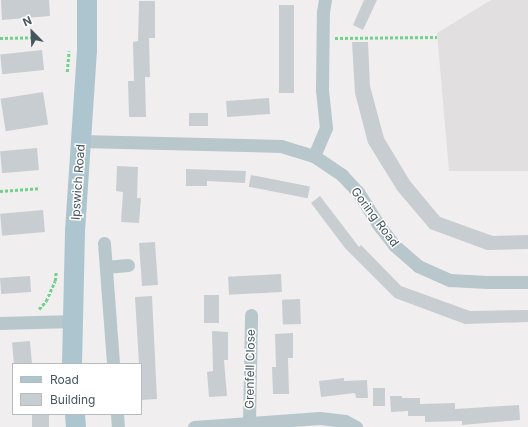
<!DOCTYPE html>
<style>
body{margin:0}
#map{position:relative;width:528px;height:427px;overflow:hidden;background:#f1eeef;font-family:Inter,sans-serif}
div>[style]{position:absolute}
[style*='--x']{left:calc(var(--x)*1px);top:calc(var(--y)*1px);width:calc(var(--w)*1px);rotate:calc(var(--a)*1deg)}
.education>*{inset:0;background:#e2dfe1}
.building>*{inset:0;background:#c8cdd1;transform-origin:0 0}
.path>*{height:2.5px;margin-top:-1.25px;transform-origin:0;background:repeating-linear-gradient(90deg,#6fd28b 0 3px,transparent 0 5px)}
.street>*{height:13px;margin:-6.5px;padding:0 6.5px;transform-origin:6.5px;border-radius:6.5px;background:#b8c7cc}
.primary>*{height:20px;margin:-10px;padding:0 10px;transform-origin:10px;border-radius:10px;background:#acc5cf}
span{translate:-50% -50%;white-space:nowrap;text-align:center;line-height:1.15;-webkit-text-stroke:3px #fff;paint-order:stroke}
.street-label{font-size:12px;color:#45575d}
.legend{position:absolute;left:12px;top:363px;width:130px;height:52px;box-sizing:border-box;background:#fff;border:1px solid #b5bcbe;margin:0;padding:5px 7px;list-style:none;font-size:12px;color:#45575d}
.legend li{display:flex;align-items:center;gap:8px;height:20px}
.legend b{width:20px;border:1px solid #b5bcbe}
.north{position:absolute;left:12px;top:12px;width:40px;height:40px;-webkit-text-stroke:3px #fff;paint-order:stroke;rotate:336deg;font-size:11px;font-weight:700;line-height:16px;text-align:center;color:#45575d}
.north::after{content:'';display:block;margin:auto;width:14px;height:18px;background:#45575d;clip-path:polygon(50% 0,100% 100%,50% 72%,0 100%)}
</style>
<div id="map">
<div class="education">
<div style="clip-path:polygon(491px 0,528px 0,528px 171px,449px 171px,437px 33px)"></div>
</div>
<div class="building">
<div style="clip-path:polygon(1px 0,49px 0,50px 16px,2px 20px)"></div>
<div style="clip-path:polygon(364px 0,377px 0,363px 30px,353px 25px)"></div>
<div style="clip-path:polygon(139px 1px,155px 1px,155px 38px,149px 38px,150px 77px,145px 77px,146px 117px,129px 117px,128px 81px,134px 81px,133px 42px,138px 41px)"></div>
<div style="left:279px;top:5px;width:15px;height:88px"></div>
<div style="clip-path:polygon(352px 42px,368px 42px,370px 86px,384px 138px,410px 181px,440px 217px,493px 236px,528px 235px,528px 249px,487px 250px,430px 229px,397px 190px,368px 143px,355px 93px)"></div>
<div style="left:42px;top:50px;width:20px;height:42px;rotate:84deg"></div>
<div style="left:43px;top:92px;width:33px;height:43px;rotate:81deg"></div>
<div style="left:269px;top:98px;width:16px;height:43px;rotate:86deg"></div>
<div style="left:189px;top:113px;width:19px;height:13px"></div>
<div style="left:37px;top:148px;width:22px;height:37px;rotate:85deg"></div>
<div style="clip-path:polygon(117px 166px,138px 167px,137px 198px,141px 198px,139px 223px,121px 222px,123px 192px,116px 191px)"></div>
<div style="clip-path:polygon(186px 169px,246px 171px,245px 183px,207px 181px,207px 186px,186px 186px)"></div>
<div style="left:251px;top:175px;width:60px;height:12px;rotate:11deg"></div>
<div style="clip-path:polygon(320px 196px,359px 247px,361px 245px,401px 286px,470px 311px,528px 310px,528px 322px,465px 324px,395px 298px,345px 248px,311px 203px)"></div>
<div style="left:43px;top:210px;width:22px;height:43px;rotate:85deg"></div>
<div style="left:155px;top:242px;width:43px;height:16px;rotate:86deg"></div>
<div style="left:281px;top:274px;width:18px;height:53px;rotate:87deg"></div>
<div style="left:30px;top:276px;width:16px;height:30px;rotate:86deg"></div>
<div style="left:204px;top:295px;width:15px;height:28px"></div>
<div style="clip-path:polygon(152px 296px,157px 399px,141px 400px,141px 363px,139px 364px,135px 297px)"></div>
<div style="left:300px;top:299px;width:25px;height:18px;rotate:88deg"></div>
<div style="clip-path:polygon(212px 331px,228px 332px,228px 360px,224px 360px,227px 396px,209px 397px,207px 372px,213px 371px)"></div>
<div style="clip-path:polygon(293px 333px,293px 358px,288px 358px,289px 394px,273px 394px,272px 367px,276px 367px,275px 334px)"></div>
<div style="left:30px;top:341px;width:23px;height:18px;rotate:85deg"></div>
<div style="clip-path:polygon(344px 378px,344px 381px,367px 380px,368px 398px,356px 398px,355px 393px,321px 397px,319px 381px)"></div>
<div style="left:385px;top:388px;width:18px;height:12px;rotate:90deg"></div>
<div style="clip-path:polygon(390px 396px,402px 396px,402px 398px,420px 398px,420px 404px,455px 403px,455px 409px,519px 405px,520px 420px,462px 425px,462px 421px,425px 422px,425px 416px,408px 416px,408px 411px,391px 412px)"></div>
<div style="left:32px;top:414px;width:17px;height:13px"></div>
</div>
<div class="path">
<div style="--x:0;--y:38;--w:39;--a:-1"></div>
<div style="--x:335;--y:38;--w:102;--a:-0.6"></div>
<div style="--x:67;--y:72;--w:21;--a:-85"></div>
<div style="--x:0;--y:191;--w:39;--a:-4"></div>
<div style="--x:39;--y:309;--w:11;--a:-49"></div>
<div style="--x:46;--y:301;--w:22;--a:-66"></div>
<div style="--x:55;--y:281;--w:10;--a:-84"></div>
</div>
<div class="street">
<div style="--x:81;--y:141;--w:200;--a:1.4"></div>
<div style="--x:281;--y:146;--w:34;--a:17"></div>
<div style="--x:314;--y:156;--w:34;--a:34"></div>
<div style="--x:342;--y:175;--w:23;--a:47"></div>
<div style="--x:358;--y:192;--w:36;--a:58"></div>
<div style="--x:377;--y:223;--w:28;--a:52"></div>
<div style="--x:394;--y:245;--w:32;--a:41"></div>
<div style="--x:418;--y:266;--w:35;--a:24"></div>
<div style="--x:450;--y:280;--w:37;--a:3"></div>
<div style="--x:487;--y:282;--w:41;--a:0"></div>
<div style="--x:314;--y:156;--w:30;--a:-67"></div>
<div style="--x:326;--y:128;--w:39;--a:-96"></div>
<div style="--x:322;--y:89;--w:77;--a:-89.3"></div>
<div style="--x:323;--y:12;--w:12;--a:-81"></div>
<div style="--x:104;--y:243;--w:121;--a:85.7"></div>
<div style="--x:106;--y:267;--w:22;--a:-5"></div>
<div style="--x:0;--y:323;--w:73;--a:-1.6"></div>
<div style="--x:117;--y:414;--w:13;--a:86"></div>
<div style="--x:249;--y:423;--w:108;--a:-88.9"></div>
<div style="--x:194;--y:427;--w:126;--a:-4.1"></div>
<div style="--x:320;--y:418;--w:25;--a:7"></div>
<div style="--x:345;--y:421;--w:13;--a:29"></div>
</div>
<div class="primary">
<div style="--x:72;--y:364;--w:133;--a:-88.7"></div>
<div style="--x:75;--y:231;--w:181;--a:-86.2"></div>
<div style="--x:87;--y:50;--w:50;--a:-90"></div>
<div style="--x:75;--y:414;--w:13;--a:86"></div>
</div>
<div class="street-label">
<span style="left:78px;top:182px;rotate:-86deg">Ipswich Road</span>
<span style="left:375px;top:217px;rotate:53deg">Goring Road</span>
<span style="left:250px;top:369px;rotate:-89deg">Grenfell Close</span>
</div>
<ul class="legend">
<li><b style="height:5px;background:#acc5cf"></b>Road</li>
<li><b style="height:11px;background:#c8cdd1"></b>Building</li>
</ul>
<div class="north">N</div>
</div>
